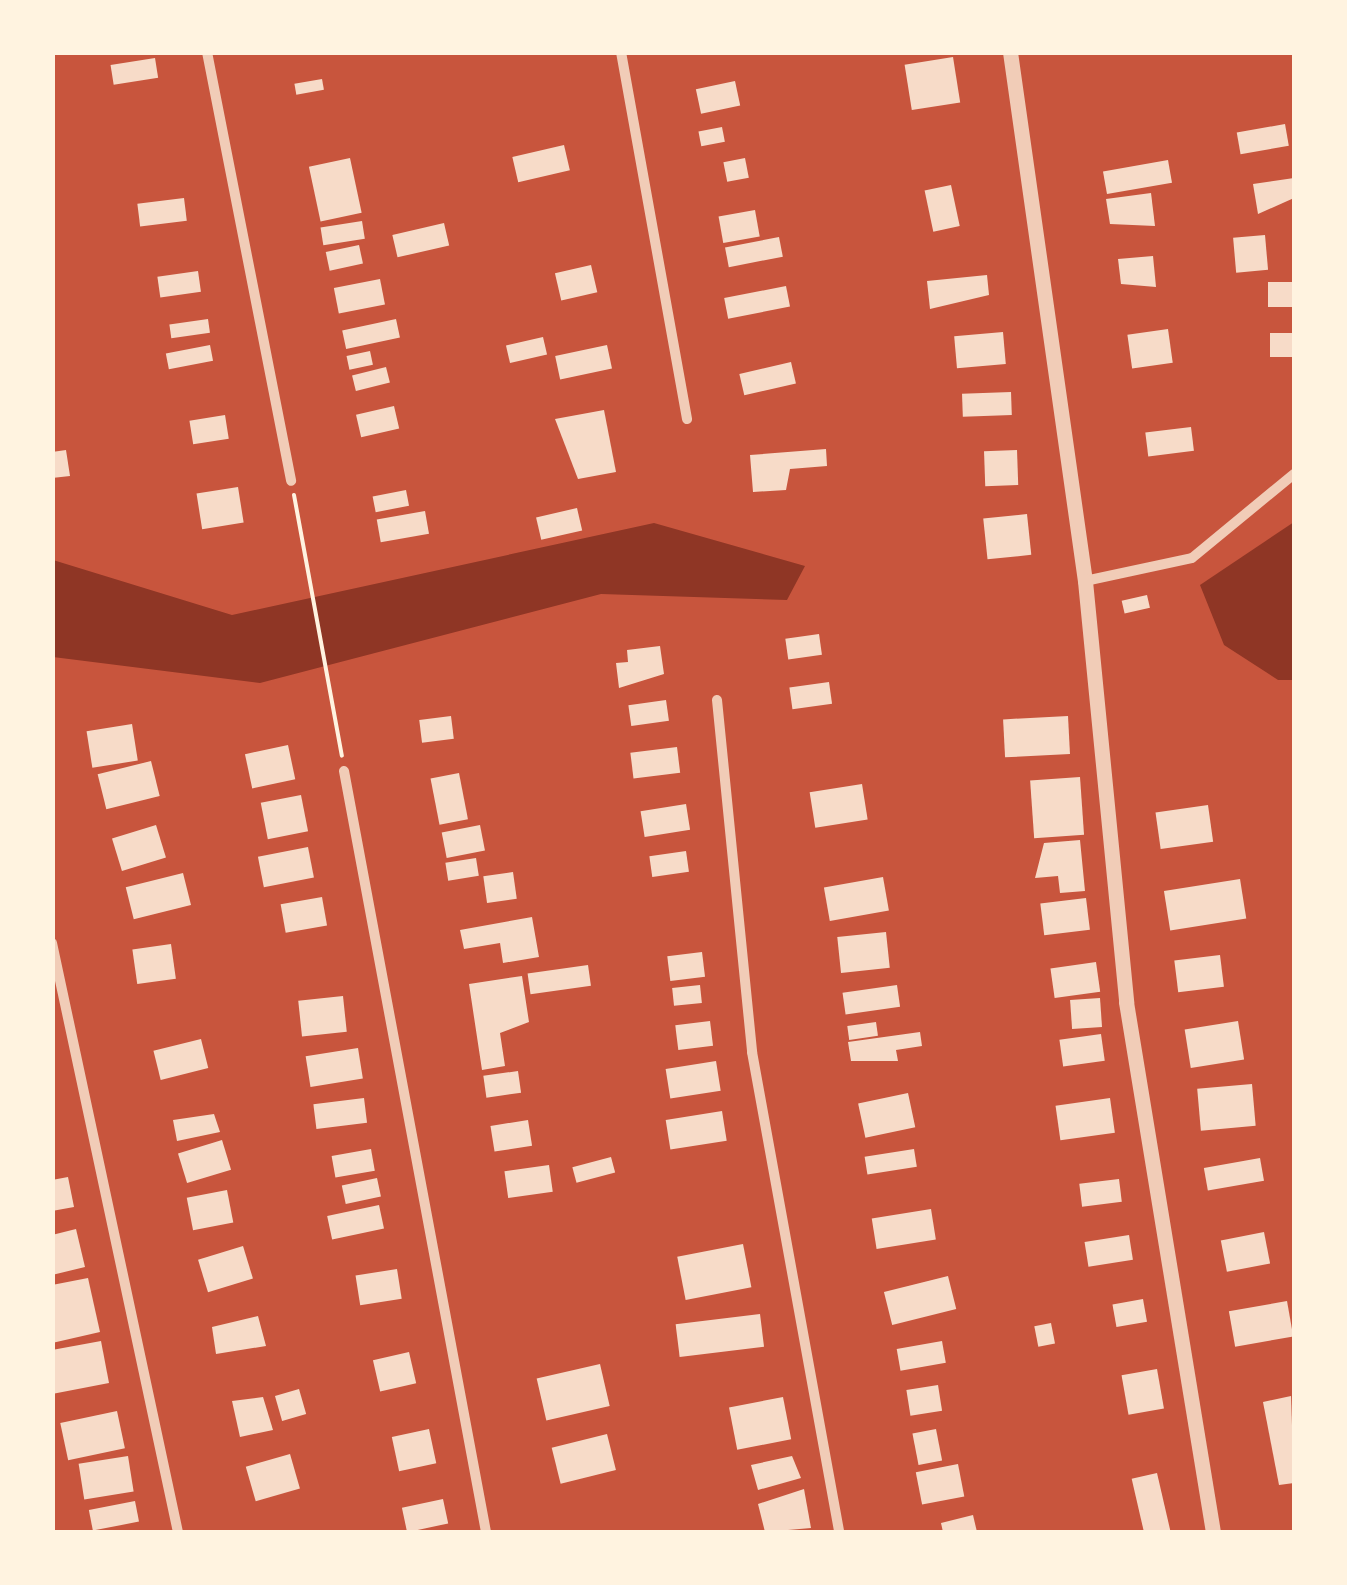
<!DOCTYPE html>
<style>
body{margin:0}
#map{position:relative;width:1347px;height:1585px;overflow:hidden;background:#c8553d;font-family:Helvetica,sans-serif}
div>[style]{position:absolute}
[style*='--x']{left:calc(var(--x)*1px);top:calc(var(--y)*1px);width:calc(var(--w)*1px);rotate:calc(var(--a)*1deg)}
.water>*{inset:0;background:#8f3625}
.building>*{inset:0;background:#f7dbc8;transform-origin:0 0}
.path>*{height:4px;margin:-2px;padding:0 2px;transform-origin:2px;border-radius:2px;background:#fff3e0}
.minor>*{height:10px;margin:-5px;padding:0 5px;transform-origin:5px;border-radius:5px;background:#f1ccb7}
.tertiary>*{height:15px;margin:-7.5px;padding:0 7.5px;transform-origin:7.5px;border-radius:7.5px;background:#f1ccb7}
span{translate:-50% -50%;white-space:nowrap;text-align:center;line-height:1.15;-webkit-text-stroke:8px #fff3e0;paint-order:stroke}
.frame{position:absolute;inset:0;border:55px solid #fff3e0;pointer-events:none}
</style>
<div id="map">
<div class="water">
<div style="clip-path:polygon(1294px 522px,1294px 680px,1278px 680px,1224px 645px,1200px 585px)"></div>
<div style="clip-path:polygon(654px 523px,805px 566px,787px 600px,601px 594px,260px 683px,53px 657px,53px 560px,232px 615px)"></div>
</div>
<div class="building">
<div style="left:953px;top:57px;width:46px;height:49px;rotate:81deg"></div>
<div style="left:155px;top:58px;width:20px;height:45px;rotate:81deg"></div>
<div style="left:322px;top:79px;width:11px;height:28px;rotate:80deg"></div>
<div style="left:735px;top:81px;width:25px;height:40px;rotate:78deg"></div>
<div style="left:1285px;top:124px;width:22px;height:49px;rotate:80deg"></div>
<div style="left:722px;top:127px;width:15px;height:24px;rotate:79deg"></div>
<div style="left:564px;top:145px;width:26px;height:53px;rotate:77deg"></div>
<div style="left:350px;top:158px;width:56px;height:42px;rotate:78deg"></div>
<div style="left:745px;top:158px;width:20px;height:22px;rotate:79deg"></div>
<div style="left:1168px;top:160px;width:23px;height:66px;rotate:80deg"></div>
<div style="clip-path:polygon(1294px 178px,1294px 198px,1258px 214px,1253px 184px)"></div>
<div style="left:951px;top:185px;width:42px;height:27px;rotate:78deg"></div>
<div style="clip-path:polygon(1151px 193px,1155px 226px,1110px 224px,1106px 199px)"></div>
<div style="left:184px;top:198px;width:23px;height:47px;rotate:83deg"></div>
<div style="left:755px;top:210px;width:27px;height:37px;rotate:80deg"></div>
<div style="left:362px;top:221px;width:18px;height:42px;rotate:81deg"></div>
<div style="left:444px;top:223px;width:23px;height:53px;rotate:77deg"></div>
<div style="left:1265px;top:235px;width:35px;height:32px;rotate:85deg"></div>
<div style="left:779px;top:237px;width:20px;height:55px;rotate:79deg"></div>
<div style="left:359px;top:245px;width:19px;height:34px;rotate:78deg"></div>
<div style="clip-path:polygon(1153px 256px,1156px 287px,1121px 284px,1118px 259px)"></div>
<div style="left:591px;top:265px;width:28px;height:37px;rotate:77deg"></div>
<div style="left:198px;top:271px;width:21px;height:41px;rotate:82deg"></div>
<div style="clip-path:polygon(987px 275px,989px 295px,930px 309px,927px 281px)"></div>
<div style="left:380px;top:279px;width:26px;height:47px;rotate:79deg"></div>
<div style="left:1294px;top:282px;width:25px;height:26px;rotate:90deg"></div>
<div style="left:786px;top:286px;width:21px;height:63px;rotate:79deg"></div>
<div style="left:208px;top:319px;width:14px;height:39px;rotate:82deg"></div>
<div style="left:396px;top:319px;width:19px;height:55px;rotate:78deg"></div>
<div style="left:1168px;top:329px;width:34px;height:41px;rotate:82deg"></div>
<div style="left:1003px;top:332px;width:32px;height:49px;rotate:85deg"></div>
<div style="left:1294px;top:333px;width:24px;height:24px;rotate:90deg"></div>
<div style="left:543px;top:337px;width:18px;height:38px;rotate:77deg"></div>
<div style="left:210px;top:345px;width:16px;height:45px;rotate:79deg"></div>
<div style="left:607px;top:345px;width:24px;height:53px;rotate:78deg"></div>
<div style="left:370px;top:351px;width:14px;height:24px;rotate:78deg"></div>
<div style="left:791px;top:362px;width:22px;height:53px;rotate:77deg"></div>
<div style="left:386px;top:367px;width:16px;height:35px;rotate:76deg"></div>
<div style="left:1011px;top:392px;width:23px;height:49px;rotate:88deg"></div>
<div style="left:394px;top:406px;width:23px;height:39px;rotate:77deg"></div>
<div style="clip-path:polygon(604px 410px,616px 472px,578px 479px,555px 419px)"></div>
<div style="left:225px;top:415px;width:24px;height:36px;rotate:81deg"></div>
<div style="left:1191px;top:427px;width:24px;height:46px;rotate:83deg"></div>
<div style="clip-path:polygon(826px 449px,827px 466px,790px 469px,786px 490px,753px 492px,750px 455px)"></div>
<div style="clip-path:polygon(66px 450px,70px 476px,52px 478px,52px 452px)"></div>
<div style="left:1017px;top:450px;width:35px;height:33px;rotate:88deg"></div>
<div style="left:238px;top:487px;width:36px;height:42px;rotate:81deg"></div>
<div style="left:406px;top:490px;width:16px;height:34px;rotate:79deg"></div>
<div style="left:577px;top:508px;width:23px;height:42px;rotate:77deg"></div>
<div style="left:425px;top:511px;width:23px;height:49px;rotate:80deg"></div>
<div style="left:1027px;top:514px;width:41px;height:44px;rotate:84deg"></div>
<div style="left:1147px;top:595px;width:13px;height:26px;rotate:77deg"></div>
<div style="left:819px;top:634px;width:21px;height:34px;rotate:82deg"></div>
<div style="clip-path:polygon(660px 646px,664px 674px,619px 688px,616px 663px,628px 662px,627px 650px)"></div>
<div style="left:829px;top:682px;width:22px;height:40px;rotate:82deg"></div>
<div style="left:666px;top:700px;width:21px;height:38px;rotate:82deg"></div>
<div style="left:451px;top:716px;width:23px;height:32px;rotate:83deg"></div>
<div style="left:1068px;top:716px;width:38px;height:65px;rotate:87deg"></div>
<div style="left:132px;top:724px;width:37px;height:46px;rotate:81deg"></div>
<div style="left:288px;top:745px;width:35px;height:44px;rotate:78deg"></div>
<div style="left:677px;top:747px;width:26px;height:47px;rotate:83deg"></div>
<div style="left:151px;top:761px;width:36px;height:55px;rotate:76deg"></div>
<div style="left:459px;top:773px;width:47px;height:29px;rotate:79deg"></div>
<div style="left:1080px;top:777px;width:58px;height:50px;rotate:86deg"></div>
<div style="left:862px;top:784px;width:36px;height:53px;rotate:81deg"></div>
<div style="left:301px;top:795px;width:37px;height:41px;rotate:79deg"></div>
<div style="left:686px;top:804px;width:26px;height:46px;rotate:81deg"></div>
<div style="left:1208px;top:805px;width:37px;height:53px;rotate:82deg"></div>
<div style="left:156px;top:825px;width:34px;height:46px;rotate:73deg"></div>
<div style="left:480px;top:825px;width:26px;height:39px;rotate:79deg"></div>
<div style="clip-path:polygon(1080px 840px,1085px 891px,1060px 893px,1058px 876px,1035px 878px,1044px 843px)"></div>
<div style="left:308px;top:847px;width:31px;height:51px;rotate:79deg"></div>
<div style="left:686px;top:851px;width:21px;height:37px;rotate:82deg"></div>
<div style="left:476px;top:858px;width:18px;height:31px;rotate:81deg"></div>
<div style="left:513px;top:872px;width:27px;height:30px;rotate:82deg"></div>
<div style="left:183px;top:873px;width:33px;height:59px;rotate:76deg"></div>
<div style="left:883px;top:877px;width:34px;height:60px;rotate:80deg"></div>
<div style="left:1240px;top:879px;width:40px;height:77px;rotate:81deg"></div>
<div style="left:322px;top:897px;width:29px;height:42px;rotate:80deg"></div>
<div style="left:1086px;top:898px;width:32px;height:46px;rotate:83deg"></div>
<div style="clip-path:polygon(532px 917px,539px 957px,503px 963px,500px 943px,464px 949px,460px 930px)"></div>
<div style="left:886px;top:932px;width:36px;height:49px;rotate:84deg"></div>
<div style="left:171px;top:944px;width:35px;height:39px;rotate:82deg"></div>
<div style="left:702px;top:952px;width:25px;height:35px;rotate:83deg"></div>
<div style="left:1220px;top:955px;width:32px;height:46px;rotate:83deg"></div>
<div style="left:1096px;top:962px;width:30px;height:46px;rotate:82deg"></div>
<div style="left:588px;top:965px;width:21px;height:61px;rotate:82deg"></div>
<div style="clip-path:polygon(522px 976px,529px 1022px,500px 1033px,505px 1066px,482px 1070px,469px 984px)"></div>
<div style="left:700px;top:985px;width:18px;height:28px;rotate:84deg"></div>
<div style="left:897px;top:985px;width:22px;height:55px;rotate:82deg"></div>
<div style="left:343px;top:996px;width:36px;height:45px;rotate:84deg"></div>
<div style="left:1100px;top:998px;width:29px;height:30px;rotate:86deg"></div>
<div style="left:710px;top:1021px;width:25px;height:35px;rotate:83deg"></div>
<div style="left:1238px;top:1021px;width:39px;height:54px;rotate:81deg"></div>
<div style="left:876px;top:1022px;width:14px;height:29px;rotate:82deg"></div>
<div style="clip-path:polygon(920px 1032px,922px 1046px,896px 1050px,898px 1061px,851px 1061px,848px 1042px)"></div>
<div style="left:1101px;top:1034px;width:27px;height:42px;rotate:82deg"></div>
<div style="left:201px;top:1039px;width:30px;height:49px;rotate:76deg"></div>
<div style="left:358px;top:1048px;width:31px;height:53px;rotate:81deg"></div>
<div style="left:716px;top:1061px;width:30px;height:51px;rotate:81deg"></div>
<div style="left:518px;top:1071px;width:22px;height:35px;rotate:82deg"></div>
<div style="left:1252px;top:1084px;width:42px;height:55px;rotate:85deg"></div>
<div style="left:908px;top:1093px;width:35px;height:51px;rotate:78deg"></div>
<div style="left:364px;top:1098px;width:25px;height:51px;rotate:83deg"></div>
<div style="left:1110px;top:1098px;width:35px;height:55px;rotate:82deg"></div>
<div style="left:722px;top:1111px;width:30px;height:57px;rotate:81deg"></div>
<div style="clip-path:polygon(214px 1114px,220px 1132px,177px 1141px,173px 1120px)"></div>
<div style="left:528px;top:1120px;width:26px;height:38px;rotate:81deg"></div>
<div style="left:222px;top:1140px;width:31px;height:46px;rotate:73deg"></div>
<div style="left:371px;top:1149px;width:22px;height:40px;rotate:80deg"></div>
<div style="left:914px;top:1149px;width:18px;height:50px;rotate:81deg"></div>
<div style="left:611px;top:1157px;width:16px;height:40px;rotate:75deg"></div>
<div style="left:1260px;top:1158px;width:23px;height:57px;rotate:80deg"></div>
<div style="left:549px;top:1165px;width:27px;height:45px;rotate:82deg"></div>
<div style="clip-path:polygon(68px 1177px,74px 1207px,52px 1211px,52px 1180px)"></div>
<div style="left:377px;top:1178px;width:19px;height:36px;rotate:78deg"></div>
<div style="left:1119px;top:1179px;width:23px;height:40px;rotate:83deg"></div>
<div style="left:227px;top:1190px;width:33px;height:41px;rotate:79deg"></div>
<div style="left:379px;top:1205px;width:24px;height:53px;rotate:78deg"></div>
<div style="left:931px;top:1209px;width:31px;height:60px;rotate:81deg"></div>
<div style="clip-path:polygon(76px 1229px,85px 1267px,52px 1275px,52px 1235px)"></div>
<div style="left:1264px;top:1232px;width:32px;height:44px;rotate:79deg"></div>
<div style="left:1129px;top:1235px;width:25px;height:45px;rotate:81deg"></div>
<div style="left:743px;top:1244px;width:44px;height:67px;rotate:79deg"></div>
<div style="left:243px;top:1246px;width:34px;height:47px;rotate:73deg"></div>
<div style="left:397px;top:1269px;width:30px;height:42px;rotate:81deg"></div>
<div style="left:948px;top:1276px;width:34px;height:66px;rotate:76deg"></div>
<div style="clip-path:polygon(88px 1278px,100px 1332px,52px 1343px,52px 1285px)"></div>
<div style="left:1143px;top:1299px;width:23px;height:31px;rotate:80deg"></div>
<div style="left:1287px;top:1301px;width:36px;height:59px;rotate:80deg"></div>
<div style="left:760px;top:1314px;width:33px;height:85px;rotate:83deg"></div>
<div style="clip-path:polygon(258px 1316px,266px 1346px,216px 1354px,212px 1327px)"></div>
<div style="left:1051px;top:1323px;width:21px;height:17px;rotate:79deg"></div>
<div style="clip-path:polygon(101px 1341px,109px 1383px,52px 1394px,52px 1350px)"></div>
<div style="left:942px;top:1341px;width:22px;height:46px;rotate:80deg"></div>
<div style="left:409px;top:1352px;width:32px;height:37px;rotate:77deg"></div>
<div style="left:600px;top:1364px;width:43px;height:65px;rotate:77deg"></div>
<div style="left:1157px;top:1369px;width:40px;height:36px;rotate:80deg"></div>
<div style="left:938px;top:1385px;width:26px;height:32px;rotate:81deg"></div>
<div style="left:299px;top:1389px;width:26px;height:25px;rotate:74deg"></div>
<div style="clip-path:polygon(1291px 1396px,1294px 1483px,1279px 1485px,1263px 1402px)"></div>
<div style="clip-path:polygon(263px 1397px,273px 1430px,240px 1437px,232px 1401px)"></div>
<div style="left:783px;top:1397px;width:43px;height:55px;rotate:79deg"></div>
<div style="left:117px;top:1411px;width:38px;height:58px;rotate:78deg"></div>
<div style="left:429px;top:1429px;width:35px;height:38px;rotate:78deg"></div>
<div style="left:936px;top:1429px;width:32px;height:24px;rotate:79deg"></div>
<div style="left:607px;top:1434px;width:37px;height:57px;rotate:76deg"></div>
<div style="left:290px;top:1454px;width:36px;height:46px;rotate:74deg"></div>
<div style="left:128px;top:1456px;width:36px;height:50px;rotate:81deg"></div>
<div style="clip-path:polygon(792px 1456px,801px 1478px,758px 1490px,751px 1465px)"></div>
<div style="left:958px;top:1464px;width:33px;height:43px;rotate:79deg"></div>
<div style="left:1157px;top:1473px;width:61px;height:26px;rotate:77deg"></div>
<div style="clip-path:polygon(804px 1489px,811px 1528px,765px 1532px,758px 1504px)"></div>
<div style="left:443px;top:1499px;width:25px;height:42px;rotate:78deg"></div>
<div style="left:135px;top:1501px;width:21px;height:47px;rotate:79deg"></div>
<div style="clip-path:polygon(973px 1515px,977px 1532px,943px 1532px,941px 1523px)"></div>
</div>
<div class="path">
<div style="--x:294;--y:495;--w:265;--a:79.6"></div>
</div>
<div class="minor">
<div style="--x:207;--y:52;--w:437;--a:78.9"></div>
<div style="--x:621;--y:52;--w:373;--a:79.8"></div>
<div style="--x:1085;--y:581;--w:109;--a:-12.1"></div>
<div style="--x:1192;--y:558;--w:132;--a:-39.5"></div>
<div style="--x:717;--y:700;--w:354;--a:84.3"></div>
<div style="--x:752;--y:1052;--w:488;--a:79.7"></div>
<div style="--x:344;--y:771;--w:774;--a:79.43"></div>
<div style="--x:52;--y:943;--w:602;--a:77.93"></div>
</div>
<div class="tertiary">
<div style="--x:1010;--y:52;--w:534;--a:81.93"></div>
<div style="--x:1085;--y:581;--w:423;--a:84.4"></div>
<div style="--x:1126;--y:1002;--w:537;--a:80.68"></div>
</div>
<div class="frame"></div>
</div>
